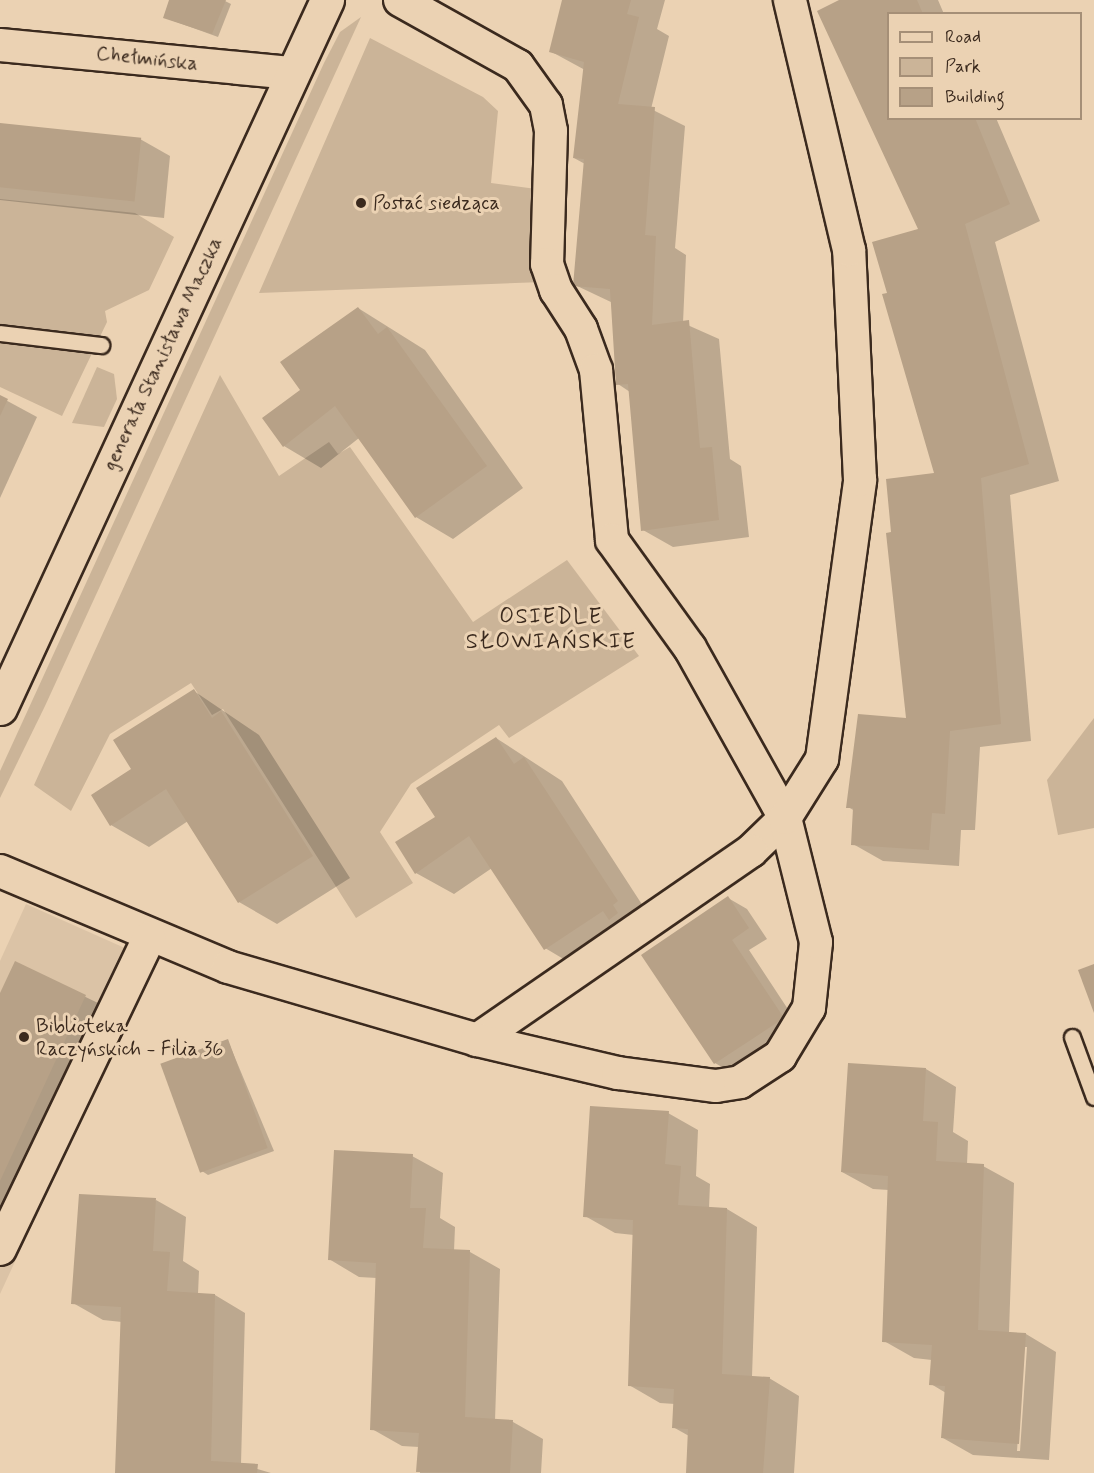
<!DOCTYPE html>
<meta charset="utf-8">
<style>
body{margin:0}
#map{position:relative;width:1094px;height:1473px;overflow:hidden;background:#ebd2b3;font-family:Mynerve,sans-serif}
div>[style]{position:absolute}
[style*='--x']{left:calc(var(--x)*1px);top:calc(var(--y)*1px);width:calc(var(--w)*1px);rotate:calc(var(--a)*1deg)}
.built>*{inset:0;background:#dbc3a6}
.green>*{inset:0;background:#cbb498}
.shadow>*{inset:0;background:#0003}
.building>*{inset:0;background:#b7a187;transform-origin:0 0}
.roads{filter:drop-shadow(2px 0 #3b2a1e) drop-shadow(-2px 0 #3b2a1e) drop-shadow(0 2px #3b2a1e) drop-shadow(0 -2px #3b2a1e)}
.lane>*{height:15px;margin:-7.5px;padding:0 7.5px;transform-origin:7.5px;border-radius:7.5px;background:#ebd2b3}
.street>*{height:32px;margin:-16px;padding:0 16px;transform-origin:16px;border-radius:16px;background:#ebd2b3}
.secondary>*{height:33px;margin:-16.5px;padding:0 16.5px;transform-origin:16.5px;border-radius:16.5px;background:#ebd2b3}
.dots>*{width:16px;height:16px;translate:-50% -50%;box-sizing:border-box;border:3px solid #ebd2b3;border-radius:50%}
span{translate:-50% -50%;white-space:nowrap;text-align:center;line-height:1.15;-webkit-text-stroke:6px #ebd2b3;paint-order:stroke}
.street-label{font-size:20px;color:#3b2a1e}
.poi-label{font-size:20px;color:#3b2a1e}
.left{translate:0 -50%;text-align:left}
.quarter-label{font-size:22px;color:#3b2a1e;letter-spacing:1.5px}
.legend{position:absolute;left:887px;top:12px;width:195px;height:108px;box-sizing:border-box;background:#ebd2b3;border:2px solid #a58f77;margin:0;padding:8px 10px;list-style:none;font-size:18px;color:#3b2a1e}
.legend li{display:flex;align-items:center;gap:12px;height:30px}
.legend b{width:30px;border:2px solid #a58f77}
</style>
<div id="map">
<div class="built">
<div style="clip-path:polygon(26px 904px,154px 961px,0 1294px,0 961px)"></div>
</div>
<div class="green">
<div style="clip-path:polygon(361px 17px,45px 706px,0 798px,0 771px,324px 63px,340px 32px)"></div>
<div style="clip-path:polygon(370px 38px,483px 97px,498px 111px,491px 183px,544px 190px,543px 282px,259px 293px)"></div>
<div style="clip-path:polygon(0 199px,135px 213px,174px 237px,149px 290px,105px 311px,107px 322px,62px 416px,0 387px)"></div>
<div style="clip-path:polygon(97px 367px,114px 374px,117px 399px,104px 427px,72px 423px)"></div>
<div style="clip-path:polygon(220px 375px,279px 476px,329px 442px,338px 454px,350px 447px,473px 622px,567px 560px,639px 656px,509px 738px,499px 725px,411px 784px,380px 832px,413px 883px,356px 918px,223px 709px,212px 715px,191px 683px,110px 734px,71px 811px,34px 785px)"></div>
<div style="clip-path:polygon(1094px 718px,1094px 828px,1058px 835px,1047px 780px)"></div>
</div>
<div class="shadow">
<div style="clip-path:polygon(171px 0,223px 0,231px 4px,218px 37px,171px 20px)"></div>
<div style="clip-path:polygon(564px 0,665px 0,657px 29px,669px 36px,651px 109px,685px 126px,675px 248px,686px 255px,683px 323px,719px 339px,730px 459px,741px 466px,749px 537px,673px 547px,643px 530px,630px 392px,618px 384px,613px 303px,575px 285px,585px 164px,574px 158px,585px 70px,550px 51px)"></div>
<div style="clip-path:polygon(843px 0,938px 0,944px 14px,888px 14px,888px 118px,996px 118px,1040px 221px,995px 242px,1059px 481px,1010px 495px,1031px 741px,980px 747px,975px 830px,961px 830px,959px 866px,883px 861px,853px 844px,855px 811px,848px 807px,907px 720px,893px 533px,936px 475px,888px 294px,920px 229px)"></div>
<div style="clip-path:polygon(0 124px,140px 139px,170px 156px,164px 218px,0 200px)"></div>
<div style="clip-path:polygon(358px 308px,425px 350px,523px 488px,453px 539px,416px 517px,359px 438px,321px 468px,284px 446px,302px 390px)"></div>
<div style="clip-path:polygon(0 397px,37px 417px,0 498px)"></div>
<div style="clip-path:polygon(194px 691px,259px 735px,350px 878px,277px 924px,239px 902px,188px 821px,149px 847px,111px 825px,133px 769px)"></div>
<div style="clip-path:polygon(496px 738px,562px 781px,654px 923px,582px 970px,545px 948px,492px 868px,454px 894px,416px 873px,437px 817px)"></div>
<div style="clip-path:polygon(728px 898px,747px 909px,767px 939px,749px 950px,801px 1029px,734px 1074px,715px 1063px,643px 955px)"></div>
<div style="clip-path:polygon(15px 963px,98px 1003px,0 1215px,0 996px)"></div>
<div style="clip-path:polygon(228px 1041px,274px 1151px,208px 1175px,202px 1171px)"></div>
<div style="clip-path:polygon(evenodd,926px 1069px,956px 1087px,953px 1132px,968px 1141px,967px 1164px,983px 1166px,1014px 1183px,1009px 1333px,1026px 1334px,1056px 1352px,1049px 1460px,973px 1455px,943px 1438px,946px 1393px,931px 1384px,932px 1360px,914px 1358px,884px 1341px,889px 1190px,873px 1189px,842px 1172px,926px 1069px,1024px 1347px,1027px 1347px,1020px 1451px,1017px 1451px,1024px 1347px)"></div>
<div style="clip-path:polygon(668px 1113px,698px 1130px,696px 1176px,710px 1184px,709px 1208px,727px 1209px,757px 1227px,752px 1377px,769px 1378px,799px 1396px,794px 1473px,687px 1473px,689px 1436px,673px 1427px,675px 1404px,660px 1403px,629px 1385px,634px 1235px,615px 1233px,585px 1216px)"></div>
<div style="clip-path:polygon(412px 1156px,443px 1173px,440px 1218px,455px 1227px,454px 1251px,470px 1252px,500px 1269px,495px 1421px,513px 1422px,543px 1439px,541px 1473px,420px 1473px,419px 1447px,402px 1446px,372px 1429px,377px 1278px,359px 1277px,329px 1259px)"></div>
<div style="clip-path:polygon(156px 1200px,186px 1217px,183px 1261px,199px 1271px,198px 1294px,215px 1295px,245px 1313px,241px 1464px,271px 1473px,119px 1473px,122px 1322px,103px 1320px,73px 1303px)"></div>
</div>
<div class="building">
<div style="clip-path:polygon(169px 0,226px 0,212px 34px,163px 18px)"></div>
<div style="clip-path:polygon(562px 0,631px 0,627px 14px,639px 17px,618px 104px,655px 107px,645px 235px,656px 236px,652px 325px,689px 320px,700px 448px,712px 447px,719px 520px,641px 531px,628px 384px,616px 385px,610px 289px,573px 286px,584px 159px,573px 158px,584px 62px,549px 52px)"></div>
<div style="clip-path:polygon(839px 0,917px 0,923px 14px,888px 14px,888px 118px,975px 118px,1010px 204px,965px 224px,1029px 464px,981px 478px,1001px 724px,950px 731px,945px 814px,932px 813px,929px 850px,851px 845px,853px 808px,846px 808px,858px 714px,906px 718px,886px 533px,891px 532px,886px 479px,934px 473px,882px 294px,887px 293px,872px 242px,918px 229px,817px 11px)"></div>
<div style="left:0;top:123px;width:142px;height:64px;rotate:6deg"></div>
<div style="clip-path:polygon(358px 307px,378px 334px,387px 327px,487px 466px,415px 518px,335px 406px,283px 447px,262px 418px,300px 390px,280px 362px)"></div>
<div style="clip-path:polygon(0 395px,8px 399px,0 416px)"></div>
<div style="clip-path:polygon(194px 689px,212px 718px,221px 711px,313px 856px,238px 903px,166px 789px,110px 826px,91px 795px,131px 769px,113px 740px)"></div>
<div style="clip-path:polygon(496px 737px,514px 764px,524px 757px,618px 901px,613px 905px,618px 913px,609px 920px,603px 911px,544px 950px,469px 836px,415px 874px,395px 842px,435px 817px,416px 788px)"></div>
<div style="clip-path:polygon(728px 896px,749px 928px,732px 940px,784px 1018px,714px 1064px,641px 955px)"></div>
<div style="clip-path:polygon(15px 961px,86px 995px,0 1181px,0 993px)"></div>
<div style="clip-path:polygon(1094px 964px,1094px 1013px,1078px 970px)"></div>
<div style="left:228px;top:1039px;width:116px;height:72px;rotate:70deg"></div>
<div style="clip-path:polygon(848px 1063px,926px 1068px,923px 1121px,938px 1122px,936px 1161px,984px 1164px,978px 1330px,1026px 1333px,1019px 1444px,941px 1438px,945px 1386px,929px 1385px,932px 1345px,882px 1342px,888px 1176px,841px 1172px)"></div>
<div style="clip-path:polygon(590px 1106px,669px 1111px,665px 1164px,681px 1166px,678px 1205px,727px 1208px,722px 1374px,770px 1377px,763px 1473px,686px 1473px,688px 1429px,672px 1428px,674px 1389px,628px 1386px,633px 1220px,583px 1217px)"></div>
<div style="clip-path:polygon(334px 1150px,413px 1154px,410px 1208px,426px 1208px,423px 1248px,470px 1250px,465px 1417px,513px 1420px,510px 1473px,416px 1472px,419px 1433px,370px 1430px,376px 1263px,328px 1260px)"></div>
<div style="clip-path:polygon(79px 1194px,156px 1198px,153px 1251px,170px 1252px,167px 1291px,215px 1294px,211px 1461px,258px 1464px,257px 1473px,115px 1473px,121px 1307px,71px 1304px)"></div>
</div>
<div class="roads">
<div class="lane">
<div style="--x:0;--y:333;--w:102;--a:6.8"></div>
<div style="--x:1072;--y:1037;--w:64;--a:69.9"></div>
</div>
<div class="street">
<div style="--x:400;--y:0;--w:135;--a:29.2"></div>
<div style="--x:518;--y:66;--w:48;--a:54.3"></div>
<div style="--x:546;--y:105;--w:26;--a:79"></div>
<div style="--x:551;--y:131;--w:133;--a:91.7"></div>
<div style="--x:547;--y:264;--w:28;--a:71"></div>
<div style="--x:556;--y:290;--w:46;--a:57.3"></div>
<div style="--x:581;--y:329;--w:44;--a:69.9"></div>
<div style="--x:596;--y:370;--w:171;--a:84.6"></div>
<div style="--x:612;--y:540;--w:133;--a:54.2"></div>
<div style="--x:690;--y:648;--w:195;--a:60.8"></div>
<div style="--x:785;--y:818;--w:47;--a:135.9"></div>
<div style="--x:751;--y:851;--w:333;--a:145.4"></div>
<div style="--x:0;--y:45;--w:294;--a:5.5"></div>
<div style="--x:0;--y:871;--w:247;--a:22.8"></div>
<div style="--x:228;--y:967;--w:259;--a:16.3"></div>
<div style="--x:477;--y:1040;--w:145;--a:13.2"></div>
<div style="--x:618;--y:1073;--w:99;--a:7.6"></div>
<div style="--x:716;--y:1086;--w:24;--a:-9"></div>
<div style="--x:740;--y:1082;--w:48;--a:-33"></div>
<div style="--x:780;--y:1056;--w:56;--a:-58.9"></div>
<div style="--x:809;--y:1008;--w:66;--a:-83.9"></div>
<div style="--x:816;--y:942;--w:128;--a:-104"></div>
<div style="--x:785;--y:818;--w:70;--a:-57.9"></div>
<div style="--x:822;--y:759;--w:282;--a:-82.2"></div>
<div style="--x:860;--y:480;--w:230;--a:-92.7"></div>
<div style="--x:849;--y:250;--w:257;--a:-103.3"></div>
<div style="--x:0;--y:1249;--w:345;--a:-64.4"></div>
</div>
<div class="secondary">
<div style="--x:0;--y:708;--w:780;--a:-65.21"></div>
</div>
</div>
<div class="dots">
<div style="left:361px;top:203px;background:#3b2a1e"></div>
<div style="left:24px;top:1037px;background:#3b2a1e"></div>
</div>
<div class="street-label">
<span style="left:147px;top:59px;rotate:6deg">Chełmińska</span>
<span style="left:163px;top:354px;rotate:-65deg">generała Stanisława Maczka</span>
</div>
<div class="poi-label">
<span class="left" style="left:373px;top:203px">Postać siedząca</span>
<span class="left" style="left:36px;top:1038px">Biblioteka<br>Raczyńskich - Filia 36</span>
</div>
<div class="quarter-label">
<span style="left:551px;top:630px">OSIEDLE<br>SŁOWIAŃSKIE</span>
</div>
<ul class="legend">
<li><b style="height:8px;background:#ebd2b3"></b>Road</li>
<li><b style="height:16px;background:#cbb498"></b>Park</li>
<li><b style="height:16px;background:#b7a187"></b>Building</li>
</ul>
</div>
